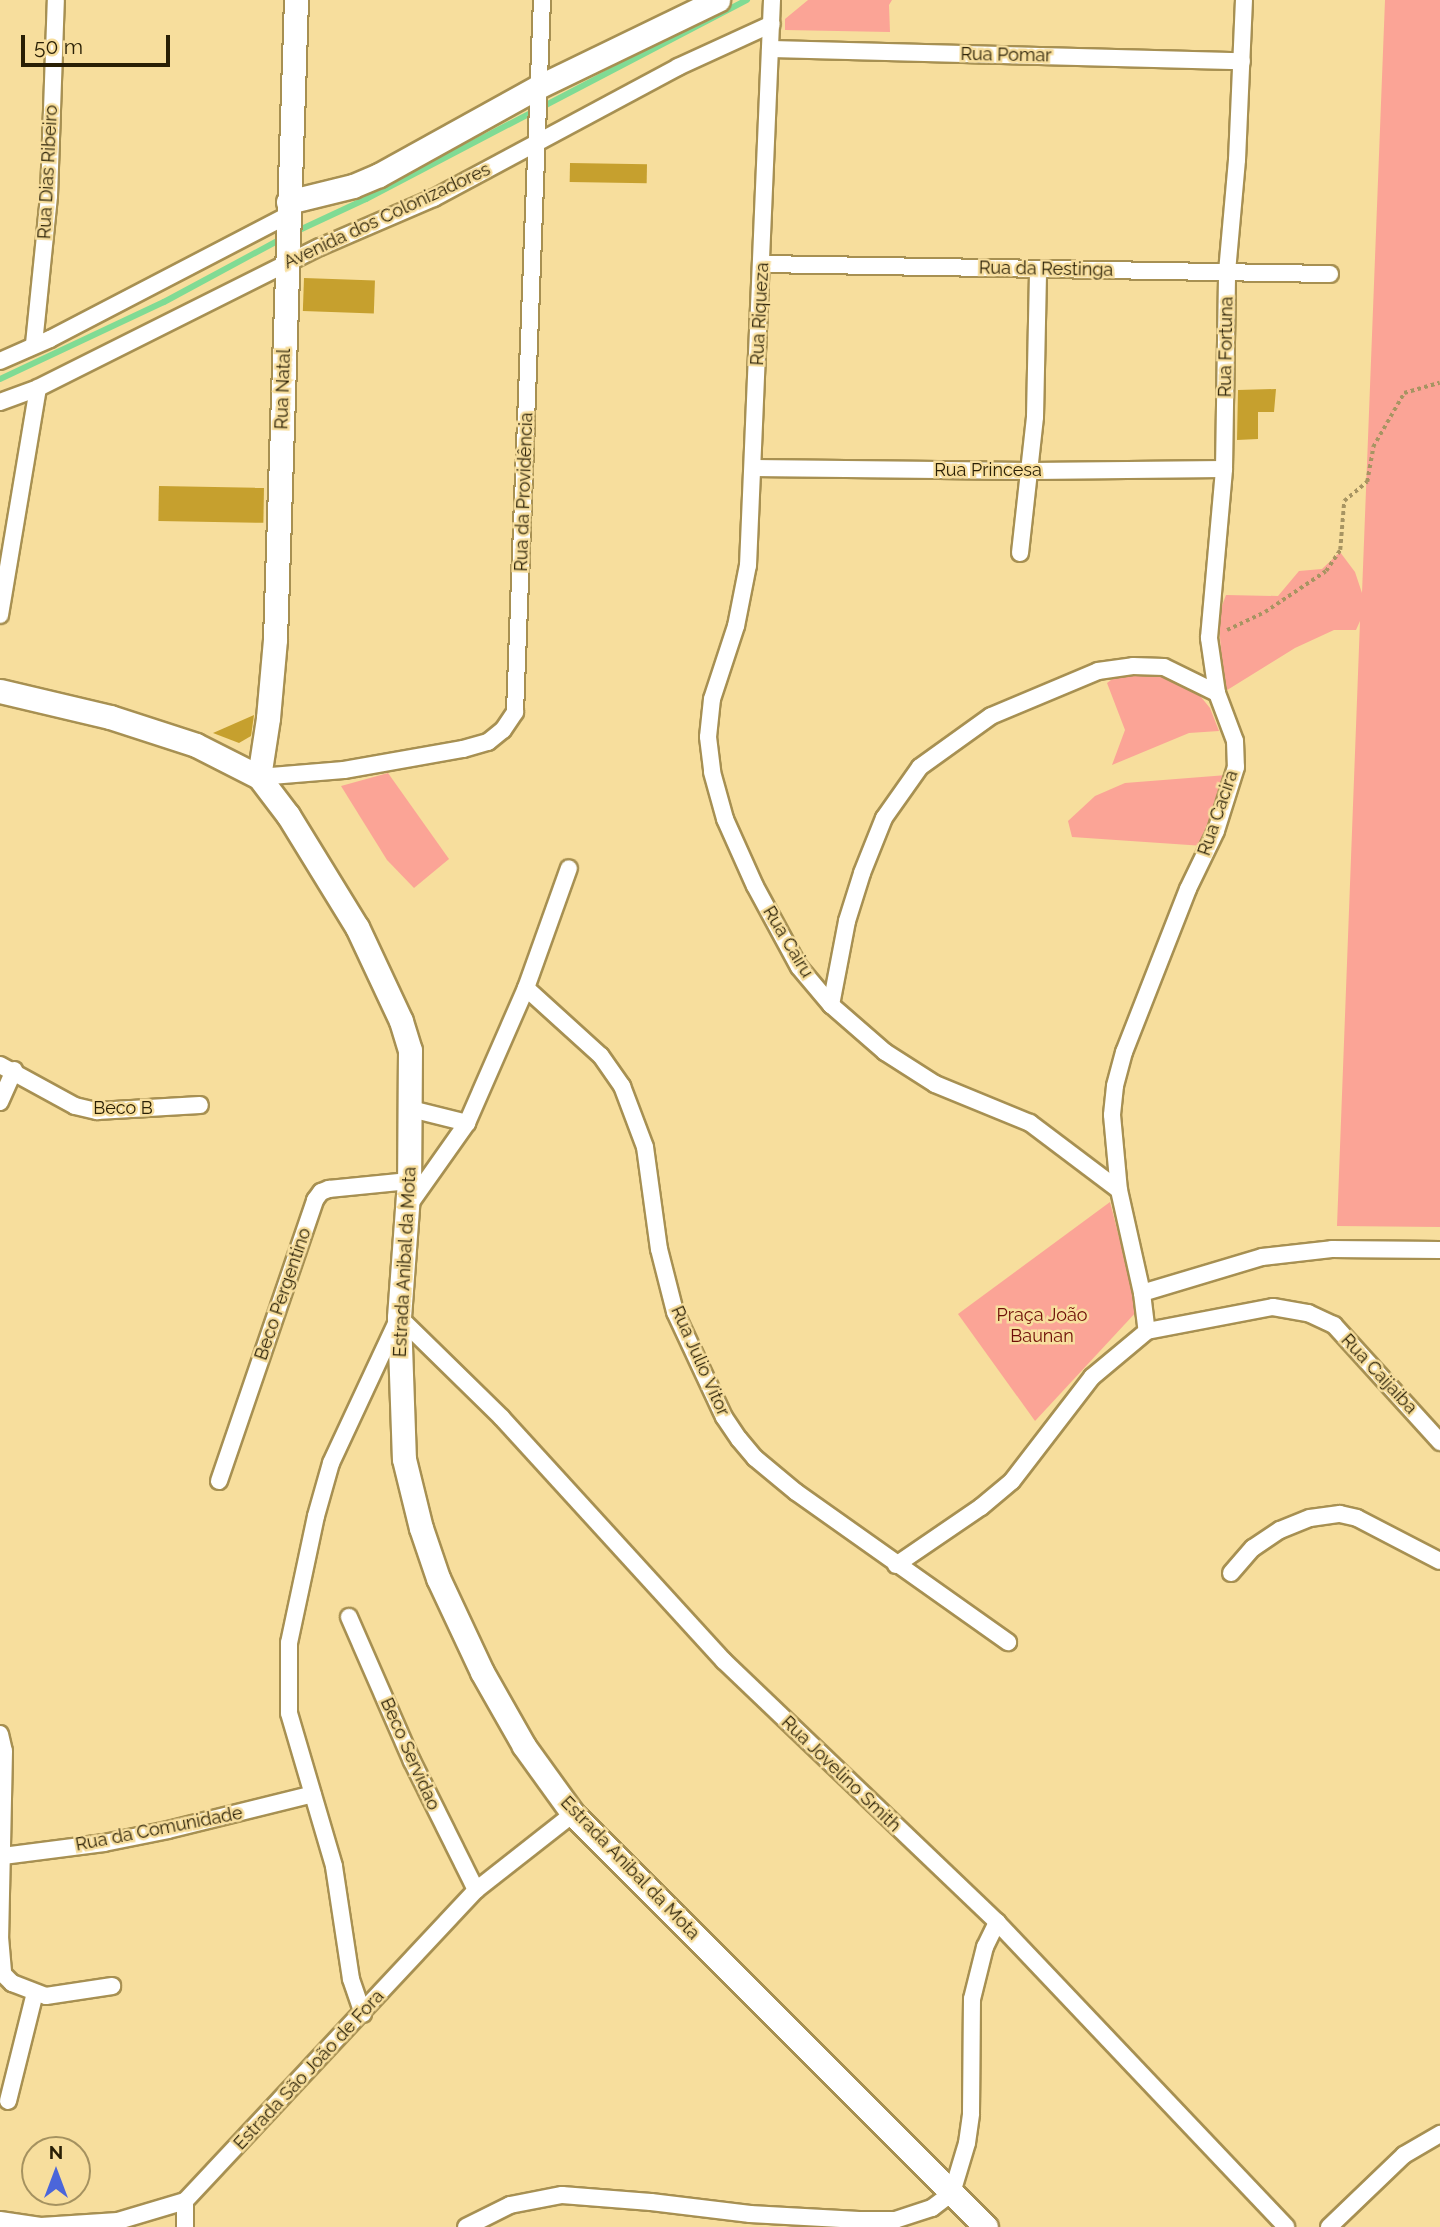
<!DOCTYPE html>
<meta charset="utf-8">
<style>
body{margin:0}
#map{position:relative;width:1440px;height:2227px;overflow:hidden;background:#f7de9d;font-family:Raleway,sans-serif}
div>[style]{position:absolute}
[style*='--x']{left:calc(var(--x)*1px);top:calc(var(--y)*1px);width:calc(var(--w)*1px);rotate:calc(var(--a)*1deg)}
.green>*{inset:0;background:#fba496}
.stream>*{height:6px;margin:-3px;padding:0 3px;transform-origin:3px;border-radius:3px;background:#80db94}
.building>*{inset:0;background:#c6a02e;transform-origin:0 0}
.path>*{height:3.5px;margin-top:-1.75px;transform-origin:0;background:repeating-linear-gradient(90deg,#a79462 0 3.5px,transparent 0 7px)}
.roads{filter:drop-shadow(2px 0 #a79052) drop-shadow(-2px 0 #a79052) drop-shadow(0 2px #a79052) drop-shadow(0 -2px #a79052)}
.street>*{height:16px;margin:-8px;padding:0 8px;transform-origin:8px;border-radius:8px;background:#fff}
.secondary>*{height:23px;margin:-11.5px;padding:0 11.5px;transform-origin:11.5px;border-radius:11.5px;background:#fff}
span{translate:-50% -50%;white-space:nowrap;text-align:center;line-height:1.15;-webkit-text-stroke:5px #f7de9d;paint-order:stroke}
.street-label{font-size:18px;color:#291f05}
.park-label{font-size:18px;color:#6e0e07}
.north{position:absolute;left:21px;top:2136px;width:70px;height:70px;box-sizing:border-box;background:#f7de9d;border:2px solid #a59260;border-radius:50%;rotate:0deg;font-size:19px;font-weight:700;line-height:28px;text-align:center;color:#291f05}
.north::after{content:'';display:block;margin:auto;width:24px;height:32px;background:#4b66da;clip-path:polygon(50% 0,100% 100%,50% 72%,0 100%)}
.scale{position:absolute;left:21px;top:35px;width:149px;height:32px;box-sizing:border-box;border:4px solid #291f05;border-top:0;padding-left:9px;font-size:21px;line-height:24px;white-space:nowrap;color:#291f05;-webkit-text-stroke:5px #f7de9d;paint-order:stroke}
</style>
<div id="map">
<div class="green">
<div style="clip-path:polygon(808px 0,892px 0,889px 5px,890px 32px,785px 30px,785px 19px)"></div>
<div style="clip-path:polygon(1385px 0,1440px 0,1440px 1227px,1337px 1226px,1360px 621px,1356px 630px,1334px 630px,1295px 648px,1224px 692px,1220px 637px,1220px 611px,1226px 595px,1278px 596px,1299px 571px,1322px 569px,1340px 552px,1355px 572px,1362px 593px)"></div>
<div style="clip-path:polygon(1164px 671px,1196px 691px,1210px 708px,1219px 731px,1189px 733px,1112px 765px,1125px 730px,1107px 683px,1122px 672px)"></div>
<div style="clip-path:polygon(388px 773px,449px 859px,414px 888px,387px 860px,341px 786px)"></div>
<div style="clip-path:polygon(1227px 775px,1204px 846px,1072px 837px,1068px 821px,1095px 796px,1125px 783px)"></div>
<div style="clip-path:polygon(1110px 1202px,1138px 1310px,1035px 1421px,958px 1314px)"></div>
</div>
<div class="stream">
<div style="--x:293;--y:233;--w:81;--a:-25"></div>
<div style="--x:366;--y:199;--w:430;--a:-27.6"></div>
<div style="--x:0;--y:379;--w:181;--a:-25.2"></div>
<div style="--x:164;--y:302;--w:135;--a:-28.3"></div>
</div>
<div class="building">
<div style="left:570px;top:163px;width:77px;height:19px;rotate:1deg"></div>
<div style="left:304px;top:278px;width:71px;height:33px;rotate:2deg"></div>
<div style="clip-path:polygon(1276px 389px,1274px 412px,1258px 412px,1258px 439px,1237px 440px,1238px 390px)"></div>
<div style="left:159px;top:486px;width:105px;height:35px;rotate:1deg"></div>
<div style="clip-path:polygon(254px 715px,251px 736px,239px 743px,213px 733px)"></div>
</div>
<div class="path">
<div style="--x:1227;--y:630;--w:42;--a:-25.3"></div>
<div style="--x:1265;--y:612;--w:73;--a:-33.9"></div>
<div style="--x:1326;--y:571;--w:25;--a:-56"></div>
<div style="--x:1340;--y:550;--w:49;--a:-85.3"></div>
<div style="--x:1344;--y:501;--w:30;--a:-40"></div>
<div style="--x:1367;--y:482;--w:36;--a:-80"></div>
<div style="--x:1373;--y:447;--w:62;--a:-60.1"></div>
<div style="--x:1404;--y:393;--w:37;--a:-16"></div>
</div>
<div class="roads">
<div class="street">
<div style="--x:772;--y:0;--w:566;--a:92.43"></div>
<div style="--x:748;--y:565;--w:62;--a:101.1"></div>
<div style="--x:736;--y:626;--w:77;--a:108.2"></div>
<div style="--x:712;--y:699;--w:38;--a:96"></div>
<div style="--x:708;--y:737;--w:35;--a:83"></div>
<div style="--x:712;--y:772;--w:49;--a:74.5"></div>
<div style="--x:725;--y:819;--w:73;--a:65.9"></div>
<div style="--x:755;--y:886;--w:92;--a:61.5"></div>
<div style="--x:799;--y:967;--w:50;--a:49.9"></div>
<div style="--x:831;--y:1005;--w:72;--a:41"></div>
<div style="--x:885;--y:1052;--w:59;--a:32.6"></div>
<div style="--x:935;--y:1084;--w:103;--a:22.3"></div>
<div style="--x:1030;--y:1123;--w:111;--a:37"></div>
<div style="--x:770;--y:49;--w:472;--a:1.5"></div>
<div style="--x:762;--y:264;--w:568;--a:1.01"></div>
<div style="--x:34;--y:344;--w:149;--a:-84.2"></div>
<div style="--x:49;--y:196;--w:196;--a:-88"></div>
<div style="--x:0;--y:361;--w:55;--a:-23.7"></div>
<div style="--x:50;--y:339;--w:268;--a:-27.5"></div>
<div style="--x:0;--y:402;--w:40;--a:-20.2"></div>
<div style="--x:38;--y:388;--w:315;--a:-26.6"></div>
<div style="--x:320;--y:247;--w:124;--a:-23.3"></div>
<div style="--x:434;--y:198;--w:277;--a:-28.2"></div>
<div style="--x:678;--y:67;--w:103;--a:-24.6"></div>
<div style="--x:753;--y:468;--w:278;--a:0.6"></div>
<div style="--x:1031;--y:471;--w:193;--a:-0.6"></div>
<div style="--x:1020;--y:553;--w:137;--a:-83.7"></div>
<div style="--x:1035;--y:417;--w:148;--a:-88.8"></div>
<div style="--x:0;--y:615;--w:230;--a:-80.5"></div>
<div style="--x:1217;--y:693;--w:56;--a:-98.3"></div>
<div style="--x:1209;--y:638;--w:170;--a:-84.9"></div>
<div style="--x:1224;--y:469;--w:197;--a:-89.1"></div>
<div style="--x:1227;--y:272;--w:112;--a:-84.9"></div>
<div style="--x:1237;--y:160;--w:160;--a:-87.5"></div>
<div style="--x:259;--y:777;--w:85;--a:-4.7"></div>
<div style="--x:344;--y:770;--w:121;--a:-10"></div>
<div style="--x:463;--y:749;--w:26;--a:-16"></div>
<div style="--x:488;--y:742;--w:19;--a:-39"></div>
<div style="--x:503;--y:730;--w:22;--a:-56"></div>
<div style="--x:515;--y:712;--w:713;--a:-87.83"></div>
<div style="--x:526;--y:988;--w:101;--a:42.2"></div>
<div style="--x:601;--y:1056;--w:37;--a:55"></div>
<div style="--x:622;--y:1086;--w:65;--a:69.3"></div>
<div style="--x:645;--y:1147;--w:103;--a:82.2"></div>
<div style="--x:659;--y:1249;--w:65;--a:75.7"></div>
<div style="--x:675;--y:1312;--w:116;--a:65"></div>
<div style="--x:724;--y:1417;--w:27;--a:56"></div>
<div style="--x:739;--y:1439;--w:25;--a:50"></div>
<div style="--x:755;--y:1458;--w:53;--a:39.7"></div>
<div style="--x:796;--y:1492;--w:260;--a:35.3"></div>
<div style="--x:831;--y:1005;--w:86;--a:-79.2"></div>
<div style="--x:847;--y:921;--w:50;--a:-72.6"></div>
<div style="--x:862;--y:873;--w:59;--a:-68.2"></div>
<div style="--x:884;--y:818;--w:62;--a:-54.8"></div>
<div style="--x:920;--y:767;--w:87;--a:-35.7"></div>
<div style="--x:991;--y:716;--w:116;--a:-22.8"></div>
<div style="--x:1098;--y:671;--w:35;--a:-8"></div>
<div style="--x:1133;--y:666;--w:31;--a:2"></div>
<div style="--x:1164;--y:667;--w:59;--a:26.1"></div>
<div style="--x:1217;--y:693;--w:51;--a:69.4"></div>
<div style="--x:1235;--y:741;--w:26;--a:88"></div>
<div style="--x:1236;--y:767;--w:67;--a:107.4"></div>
<div style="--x:1216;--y:831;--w:64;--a:115.8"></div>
<div style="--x:1188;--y:889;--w:175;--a:111.4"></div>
<div style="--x:1124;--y:1052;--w:35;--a:105"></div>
<div style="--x:1115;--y:1086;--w:29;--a:96"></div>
<div style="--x:1112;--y:1115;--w:75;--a:84.7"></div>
<div style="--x:1119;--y:1190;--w:106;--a:77.4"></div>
<div style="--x:1142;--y:1293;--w:38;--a:83"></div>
<div style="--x:0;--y:1065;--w:85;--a:28.7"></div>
<div style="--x:75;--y:1106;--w:23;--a:13"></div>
<div style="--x:97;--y:1111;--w:103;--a:-3.3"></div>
<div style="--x:0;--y:1102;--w:35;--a:-66"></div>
<div style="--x:411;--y:1109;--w:58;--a:14"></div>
<div style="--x:407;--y:1208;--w:104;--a:-54.8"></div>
<div style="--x:467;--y:1123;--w:147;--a:-66.4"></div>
<div style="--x:526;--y:988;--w:127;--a:-70.3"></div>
<div style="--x:1142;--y:1293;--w:125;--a:-16.7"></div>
<div style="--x:1262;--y:1257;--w:70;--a:-6.5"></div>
<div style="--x:1332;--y:1249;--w:108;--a:0.5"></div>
<div style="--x:219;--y:1481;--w:297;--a:-71.1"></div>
<div style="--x:315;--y:1200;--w:10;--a:-53"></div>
<div style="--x:321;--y:1192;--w:9;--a:-21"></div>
<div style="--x:329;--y:1189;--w:80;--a:-5.7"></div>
<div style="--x:896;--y:1565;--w:103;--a:-34.3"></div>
<div style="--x:981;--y:1507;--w:40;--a:-40"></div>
<div style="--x:1012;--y:1481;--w:131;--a:-52.4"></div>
<div style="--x:1092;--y:1377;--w:72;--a:-39.9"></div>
<div style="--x:1147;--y:1331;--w:128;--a:-10.8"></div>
<div style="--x:1273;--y:1307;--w:36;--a:10"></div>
<div style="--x:1308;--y:1313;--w:29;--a:25"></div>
<div style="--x:1334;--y:1325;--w:158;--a:47.8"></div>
<div style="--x:1231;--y:1573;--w:33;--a:-49"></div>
<div style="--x:1253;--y:1548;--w:32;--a:-34"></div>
<div style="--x:1280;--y:1530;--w:32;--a:-22"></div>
<div style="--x:1310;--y:1518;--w:30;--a:-8"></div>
<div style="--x:1340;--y:1514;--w:17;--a:13"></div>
<div style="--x:1357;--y:1518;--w:93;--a:27.4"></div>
<div style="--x:349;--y:1617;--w:157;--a:66.4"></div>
<div style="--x:412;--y:1761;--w:144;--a:63.6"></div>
<div style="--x:0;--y:1734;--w:17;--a:77"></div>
<div style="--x:4;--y:1751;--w:186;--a:91.2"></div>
<div style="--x:0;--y:1937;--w:37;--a:85"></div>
<div style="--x:3;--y:1974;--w:13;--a:45"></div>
<div style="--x:12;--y:1983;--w:36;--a:21"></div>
<div style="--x:46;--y:1996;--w:67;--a:-8.6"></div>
<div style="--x:3;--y:1856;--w:102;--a:-7.3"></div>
<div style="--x:104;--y:1843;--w:65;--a:-11.5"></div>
<div style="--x:168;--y:1830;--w:149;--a:-13.9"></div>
<div style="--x:363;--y:2014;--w:37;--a:-109"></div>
<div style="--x:351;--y:1979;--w:114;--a:-98.6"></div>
<div style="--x:334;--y:1866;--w:159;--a:-106.4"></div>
<div style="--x:289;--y:1713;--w:70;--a:-90"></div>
<div style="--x:289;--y:1643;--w:130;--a:-78"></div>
<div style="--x:316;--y:1516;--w:55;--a:-74.2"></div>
<div style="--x:331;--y:1463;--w:161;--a:-65"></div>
<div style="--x:399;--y:1317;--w:144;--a:44.4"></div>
<div style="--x:502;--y:1418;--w:329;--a:47.6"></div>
<div style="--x:724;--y:1661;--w:378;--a:43.7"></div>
<div style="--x:997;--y:1922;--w:420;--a:46.5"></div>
<div style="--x:8;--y:2101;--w:111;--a:-76"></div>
<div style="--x:185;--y:2201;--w:26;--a:90"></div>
<div style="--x:0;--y:2220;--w:41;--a:8.3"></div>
<div style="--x:41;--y:2226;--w:77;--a:-3.7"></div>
<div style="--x:118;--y:2221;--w:70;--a:-16.6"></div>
<div style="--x:185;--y:2201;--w:426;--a:-46.9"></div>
<div style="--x:476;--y:1890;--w:123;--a:-38.1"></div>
<div style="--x:466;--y:2227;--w:49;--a:-26.6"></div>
<div style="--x:510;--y:2205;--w:53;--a:-10.9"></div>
<div style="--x:562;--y:2195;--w:89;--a:4.5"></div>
<div style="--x:651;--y:2202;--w:100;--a:6.9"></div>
<div style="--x:750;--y:2214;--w:109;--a:3.2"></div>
<div style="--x:859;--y:2220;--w:36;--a:0"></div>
<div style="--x:895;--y:2220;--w:39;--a:-18"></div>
<div style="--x:932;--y:2208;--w:25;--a:-37"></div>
<div style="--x:952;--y:2193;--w:52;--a:-73.3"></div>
<div style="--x:967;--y:2143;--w:30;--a:-82"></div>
<div style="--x:971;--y:2113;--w:114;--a:-89.5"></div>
<div style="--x:972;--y:1999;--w:54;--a:-76"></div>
<div style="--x:985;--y:1947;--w:28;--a:-64"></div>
<div style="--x:1329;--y:2227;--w:104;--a:-43.8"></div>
<div style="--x:1404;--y:2155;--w:42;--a:-30.3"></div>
</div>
<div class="secondary">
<div style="--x:288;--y:202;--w:67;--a:-13.8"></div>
<div style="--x:353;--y:186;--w:28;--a:-23"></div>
<div style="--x:379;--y:175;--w:182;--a:-29"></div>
<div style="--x:538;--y:87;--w:200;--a:-25.8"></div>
<div style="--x:0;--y:691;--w:113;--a:13.3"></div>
<div style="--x:110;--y:717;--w:90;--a:18"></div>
<div style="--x:196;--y:745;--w:71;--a:26.9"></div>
<div style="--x:259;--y:777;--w:48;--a:52.7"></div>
<div style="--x:288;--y:815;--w:132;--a:58.4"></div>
<div style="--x:357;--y:927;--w:104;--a:64.9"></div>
<div style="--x:401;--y:1021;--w:30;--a:73"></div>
<div style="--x:410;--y:1050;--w:131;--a:90.4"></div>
<div style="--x:409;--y:1181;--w:136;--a:94.2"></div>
<div style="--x:399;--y:1317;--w:142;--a:88"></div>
<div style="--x:404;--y:1459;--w:71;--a:76.2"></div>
<div style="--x:421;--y:1528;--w:53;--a:71.2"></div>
<div style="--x:438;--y:1578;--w:104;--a:64.9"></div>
<div style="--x:482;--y:1672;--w:85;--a:60.4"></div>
<div style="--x:524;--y:1746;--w:84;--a:54.2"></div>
<div style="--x:573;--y:1814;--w:584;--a:45"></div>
<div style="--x:259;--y:777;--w:60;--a:-81.3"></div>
<div style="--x:268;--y:718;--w:79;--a:-84.9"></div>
<div style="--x:275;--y:639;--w:639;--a:-88.12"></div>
</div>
</div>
<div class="street-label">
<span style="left:1006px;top:55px;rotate:1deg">Rua Pomar</span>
<span style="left:48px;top:172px;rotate:-87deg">Rua Dias Ribeiro</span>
<span style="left:387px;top:216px;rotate:-25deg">Avenida dos Colonizadores</span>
<span style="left:1046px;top:269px;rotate:1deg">Rua da Restinga</span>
<span style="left:760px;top:314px;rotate:-87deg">Rua Riqueza</span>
<span style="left:1226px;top:347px;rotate:-89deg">Rua Fortuna</span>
<span style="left:283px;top:389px;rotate:-88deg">Rua Natal</span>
<span style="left:988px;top:470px">Rua Princesa</span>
<span style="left:524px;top:492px;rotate:-88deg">Rua da Providência</span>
<span style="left:1218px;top:813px;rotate:-71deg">Rua Cacira</span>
<span style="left:788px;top:942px;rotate:59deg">Rua Cairu</span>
<span style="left:123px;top:1108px">Beco B</span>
<span style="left:405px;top:1262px;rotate:-87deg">Estrada Anibal da Mota</span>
<span style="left:283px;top:1294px;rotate:-71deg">Beco Pergentino</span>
<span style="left:700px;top:1361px;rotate:66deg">Rua Julio Vitor</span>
<span style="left:1379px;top:1374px;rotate:47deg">Rua Caijaiba</span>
<span style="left:410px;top:1754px;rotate:66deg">Beco Servidao</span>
<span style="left:841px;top:1774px;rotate:44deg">Rua Jovelino Smith</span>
<span style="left:159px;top:1829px;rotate:-11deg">Rua da Comunidade</span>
<span style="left:630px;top:1868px;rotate:46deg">Estrada Anibal da Mota</span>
<span style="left:309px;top:2070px;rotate:-47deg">Estrada São João de Fora</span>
</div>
<div class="park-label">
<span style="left:1042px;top:1326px">Praça João<br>Baunan</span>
</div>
<div class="north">N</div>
<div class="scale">50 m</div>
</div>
